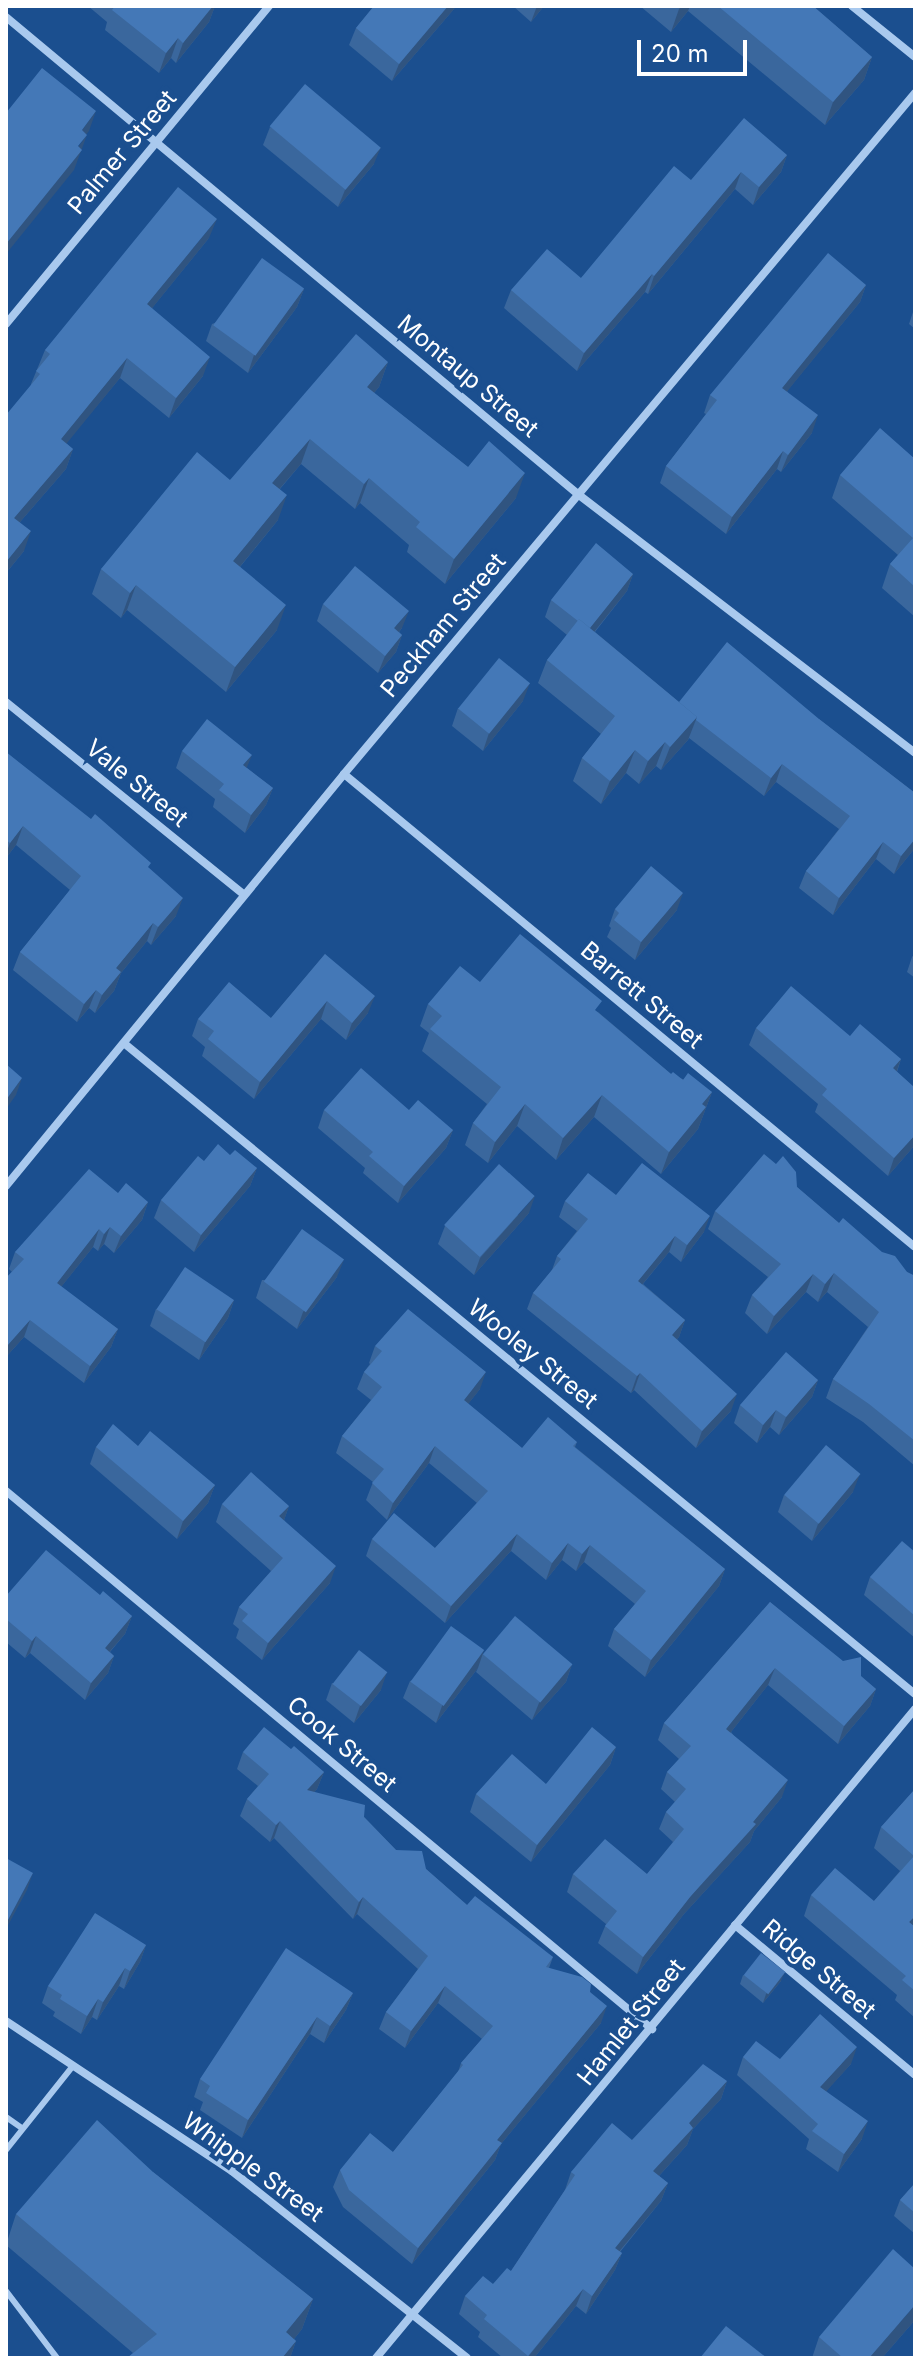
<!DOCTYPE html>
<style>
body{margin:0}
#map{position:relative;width:921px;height:2364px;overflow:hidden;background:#1b4f8f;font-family:Inter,sans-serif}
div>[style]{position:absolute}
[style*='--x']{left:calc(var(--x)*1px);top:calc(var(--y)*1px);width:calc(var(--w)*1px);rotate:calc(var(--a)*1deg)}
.lane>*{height:6px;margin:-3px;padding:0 3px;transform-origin:3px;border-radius:3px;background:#a9c9ee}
.street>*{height:8px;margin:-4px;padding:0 4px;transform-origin:4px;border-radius:4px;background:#a9c9ee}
.wall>*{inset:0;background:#3a679d}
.shaded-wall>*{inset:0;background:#305480}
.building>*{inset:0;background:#4478b7;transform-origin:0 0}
span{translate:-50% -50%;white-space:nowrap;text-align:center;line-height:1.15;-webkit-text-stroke:8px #1b4f8f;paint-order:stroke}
.street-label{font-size:24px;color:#fff}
.frame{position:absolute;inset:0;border:8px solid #fff;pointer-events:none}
.scale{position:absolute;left:637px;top:40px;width:110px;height:36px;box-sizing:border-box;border:4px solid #fff;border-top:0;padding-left:10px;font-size:24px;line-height:28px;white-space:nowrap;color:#fff;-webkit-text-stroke:6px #1b4f8f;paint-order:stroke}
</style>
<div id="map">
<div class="lane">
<div style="--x:6;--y:2117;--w:19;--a:35"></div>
<div style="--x:6;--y:2150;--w:106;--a:-51.5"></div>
<div style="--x:6;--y:2291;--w:84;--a:52.7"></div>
</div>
<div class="street">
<div style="--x:852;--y:6;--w:81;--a:39"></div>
<div style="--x:6;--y:17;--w:746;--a:39.84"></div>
<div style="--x:579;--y:495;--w:424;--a:37.5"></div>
<div style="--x:6;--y:324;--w:413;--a:-50.4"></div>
<div style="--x:6;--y:702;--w:305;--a:39"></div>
<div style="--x:344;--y:774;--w:741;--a:39.64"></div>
<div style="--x:125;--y:1044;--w:1023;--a:39.45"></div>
<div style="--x:6;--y:1186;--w:533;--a:-50.63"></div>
<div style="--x:344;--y:774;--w:889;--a:-50.02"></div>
<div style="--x:6;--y:1491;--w:841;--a:39.79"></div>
<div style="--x:735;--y:1925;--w:234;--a:39.8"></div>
<div style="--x:6;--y:2021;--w:271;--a:33.6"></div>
<div style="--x:232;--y:2171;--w:300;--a:38.5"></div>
<div style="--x:376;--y:2358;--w:844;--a:-50.29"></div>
</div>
<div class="wall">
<div style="clip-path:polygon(88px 6px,215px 6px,209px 22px,176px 63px,171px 58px,159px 73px,105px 30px,107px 22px)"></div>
<div style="clip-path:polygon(374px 6px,455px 6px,454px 9px,392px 81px,349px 45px,356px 28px)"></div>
<div style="clip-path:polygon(513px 6px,544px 6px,531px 22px)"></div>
<div style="clip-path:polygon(640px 6px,813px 6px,872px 57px,864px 80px,825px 125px,688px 11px,671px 32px)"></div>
<div style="clip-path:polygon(270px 127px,374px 164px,338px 207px,263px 145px)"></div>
<div style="clip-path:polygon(787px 155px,781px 172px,753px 205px,735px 189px,648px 294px,645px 292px,577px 371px,504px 308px,511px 290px,581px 278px,691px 180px)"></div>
<div style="clip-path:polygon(209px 238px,152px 308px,203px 376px,169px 418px,120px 378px,66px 443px,73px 449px,66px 469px,20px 522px,24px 551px,6px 573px,31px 384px,45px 350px)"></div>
<div style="clip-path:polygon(866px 285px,860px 302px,787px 391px,812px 433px,781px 472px,777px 469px,726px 534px,660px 483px,666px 466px,706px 414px,704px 413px,710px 395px)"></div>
<div style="clip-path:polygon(304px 289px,297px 307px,248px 373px,206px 341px,212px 324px)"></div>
<div style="clip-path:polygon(915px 306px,915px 329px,909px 324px)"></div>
<div style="clip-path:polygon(388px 362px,379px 387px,374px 393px,468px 467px,516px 498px,445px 584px,407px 552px,409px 545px,360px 503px,355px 509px,301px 464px,280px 489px,278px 520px,240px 567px,277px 630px,226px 692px,127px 610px,121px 618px,92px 594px,101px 569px,230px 480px)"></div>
<div style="clip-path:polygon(915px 459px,915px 617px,882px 588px,890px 564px,898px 555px,832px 498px,840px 475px)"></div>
<div style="clip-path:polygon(633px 574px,627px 591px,595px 632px,679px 702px,819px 719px,915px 793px,915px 848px,894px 874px,876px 859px,833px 915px,799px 888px,806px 871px,839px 829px,776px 782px,764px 796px,689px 738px,688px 740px,661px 770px,656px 766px,639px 784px,626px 773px,601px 804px,573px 781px,582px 758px,601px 734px,538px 683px,547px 660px,567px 635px,545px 617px,551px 600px)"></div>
<div style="clip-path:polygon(323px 604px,402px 628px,399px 632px,402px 635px,396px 652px,378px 673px,317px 621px)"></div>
<div style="clip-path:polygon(523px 701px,483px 751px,452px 726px,458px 708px)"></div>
<div style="clip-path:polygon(182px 751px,247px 768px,273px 788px,266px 805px,245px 833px,213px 807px,215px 799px,176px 768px)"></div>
<div style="clip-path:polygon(6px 752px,149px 869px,176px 916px,151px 945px,147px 941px,121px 973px,114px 991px,95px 1013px,89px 1008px,77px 1022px,13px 970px,20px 952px,70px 890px,16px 845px,6px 858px)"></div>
<div style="clip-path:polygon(615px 909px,677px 910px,635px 960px,607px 937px,611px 928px,609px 926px)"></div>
<div style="clip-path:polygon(915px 953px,915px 978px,907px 972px,912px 957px)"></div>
<div style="clip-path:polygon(325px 954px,368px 1013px,346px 1040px,321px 1019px,254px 1099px,202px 1056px,205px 1047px,192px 1036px,198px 1019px,271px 1018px)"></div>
<div style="clip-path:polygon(480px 982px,598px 1012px,671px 1074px,712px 1092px,698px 1129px,661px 1174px,594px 1117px,556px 1160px,517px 1126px,488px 1163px,465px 1145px,473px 1123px,487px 1104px,422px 1051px,429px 1033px,420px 1026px,428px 1004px)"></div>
<div style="clip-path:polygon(756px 1028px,850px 1036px,901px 1059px,897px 1072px,915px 1088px,915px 1145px,888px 1176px,815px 1112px,818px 1104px,749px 1045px)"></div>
<div style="clip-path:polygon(324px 1110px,409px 1110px,453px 1130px,446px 1148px,398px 1203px,363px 1173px,365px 1168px,318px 1128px)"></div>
<div style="clip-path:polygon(230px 1155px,257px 1168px,250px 1186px,194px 1252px,154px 1218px,161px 1200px)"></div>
<div style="clip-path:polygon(797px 1187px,839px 1223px,907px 1272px,915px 1276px,915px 1466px,863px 1422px,826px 1398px,833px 1379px,868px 1327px,827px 1292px,818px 1302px,806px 1292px,767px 1334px,745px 1313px,752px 1295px,768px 1277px,708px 1229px,715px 1211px)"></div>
<div style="clip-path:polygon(118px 1193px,148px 1202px,142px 1220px,114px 1253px,104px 1244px,98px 1251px,93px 1247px,61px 1287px,118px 1329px,111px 1347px,84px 1383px,24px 1337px,6px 1357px,6px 1278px,12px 1272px,9px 1269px,15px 1252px)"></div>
<div style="clip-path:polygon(616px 1195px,704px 1232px,681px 1262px,669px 1252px,643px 1284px,685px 1320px,679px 1337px,677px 1339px,731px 1411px,696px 1448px,634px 1390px,631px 1393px,527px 1309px,533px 1293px,552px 1270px,557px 1256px,577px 1231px,559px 1217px,565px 1201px)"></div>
<div style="clip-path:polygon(529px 1213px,474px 1275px,438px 1244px,445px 1226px)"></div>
<div style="clip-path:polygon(337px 1277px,297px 1329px,256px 1298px,262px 1280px)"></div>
<div style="clip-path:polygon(234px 1300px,228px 1318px,199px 1360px,150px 1326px,156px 1309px)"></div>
<div style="clip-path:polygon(375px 1346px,480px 1389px,468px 1404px,522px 1448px,577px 1442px,575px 1447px,725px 1569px,719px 1586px,645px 1677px,608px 1646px,614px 1629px,635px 1604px,584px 1562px,576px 1571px,562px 1560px,546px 1580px,511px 1551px,445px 1623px,366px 1556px,372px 1539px,435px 1548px,477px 1503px,429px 1463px,387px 1520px,366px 1500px,373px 1482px,336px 1453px,342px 1436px,371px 1400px,357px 1389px,364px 1372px,370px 1364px,369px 1363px)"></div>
<div style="clip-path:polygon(818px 1380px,812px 1397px,779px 1435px,770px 1427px,757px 1443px,734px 1423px,740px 1405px)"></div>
<div style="clip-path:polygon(138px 1446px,215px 1485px,208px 1503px,177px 1539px,90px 1464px,96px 1447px)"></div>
<div style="clip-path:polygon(853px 1492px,812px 1541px,778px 1512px,784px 1495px)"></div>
<div style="clip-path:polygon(222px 1504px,289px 1506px,284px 1520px,330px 1583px,262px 1660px,236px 1638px,239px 1629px,233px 1624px,239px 1607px,271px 1571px,216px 1522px)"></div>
<div style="clip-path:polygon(915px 1552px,915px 1638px,864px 1595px,870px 1577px)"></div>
<div style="clip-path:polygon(100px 1595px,132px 1616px,125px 1634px,110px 1652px,114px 1656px,108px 1673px,85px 1700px,30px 1653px,25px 1658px,6px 1642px,6px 1596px)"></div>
<div style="clip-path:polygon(770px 1602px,876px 1689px,870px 1706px,838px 1744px,768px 1685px,731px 1732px,782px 1797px,754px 1831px,750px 1842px,684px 1914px,637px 1974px,598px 1943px,606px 1924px,567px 1892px,573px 1874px,647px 1874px,673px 1842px,659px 1829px,666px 1812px,675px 1802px,661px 1789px,667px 1772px,679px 1759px,658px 1740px,664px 1723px)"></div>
<div style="clip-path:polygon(483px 1654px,572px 1664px,566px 1682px,532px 1720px,476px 1672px,478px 1668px,436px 1723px,403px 1698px,410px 1681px)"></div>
<div style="clip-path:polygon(332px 1683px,381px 1690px,354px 1723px,326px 1700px)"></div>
<div style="clip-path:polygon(616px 1747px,610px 1765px,531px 1862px,470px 1812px,476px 1794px,546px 1784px)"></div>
<div style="clip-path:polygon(291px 1749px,324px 1772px,317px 1789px,314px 1792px,364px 1817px,396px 1850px,426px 1869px,467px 1905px,553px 1957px,549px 1968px,590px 1992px,601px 2023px,501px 2144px,495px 2160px,412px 2264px,343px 2207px,333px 2187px,340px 2170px,393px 2152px,458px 2072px,461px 2063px,482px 2039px,438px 2003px,405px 2048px,379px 2029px,386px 2012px,418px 1969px,357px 1914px,353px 1919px,274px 1838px,270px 1842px,240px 1816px,247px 1799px,258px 1786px,237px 1769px,243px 1752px)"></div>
<div style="clip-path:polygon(915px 1789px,915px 2018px,895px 2000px,897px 1995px,804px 1916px,811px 1895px,874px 1901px,900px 1871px,874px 1848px,881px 1827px)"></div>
<div style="clip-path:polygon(146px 1945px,140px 1962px,124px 1989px,119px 1986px,97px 2020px,92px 2017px,81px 2034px,53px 2016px,55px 2012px,42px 2003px,48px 1986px)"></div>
<div style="clip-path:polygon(743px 1975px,781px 1981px,763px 2003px,740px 1984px)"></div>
<div style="clip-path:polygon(353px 1993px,346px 2010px,324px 2043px,310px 2034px,242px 2138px,200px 2110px,203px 2102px,194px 2097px,200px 2079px)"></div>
<div style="clip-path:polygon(743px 2057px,851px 2064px,826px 2091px,862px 2139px,838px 2172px,806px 2149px,809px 2139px,737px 2075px)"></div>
<div style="clip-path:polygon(727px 2081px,721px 2099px,693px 2129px,687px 2145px,659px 2176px,668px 2183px,661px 2201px,620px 2252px,622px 2253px,615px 2270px,586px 2314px,576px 2306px,534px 2358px,503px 2358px,478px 2337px,480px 2332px,459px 2314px,465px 2296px,493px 2284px,511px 2271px,565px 2190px,571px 2172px,632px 2140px)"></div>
<div style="clip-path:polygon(153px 2172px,313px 2299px,302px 2329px,294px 2339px,296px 2341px,290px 2358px,127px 2358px,133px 2353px,6px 2245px,16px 2214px)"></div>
<div style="clip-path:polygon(915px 2183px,915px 2234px,894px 2216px,900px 2200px)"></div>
<div style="clip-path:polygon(915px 2320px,882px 2358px,812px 2358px,819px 2337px)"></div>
</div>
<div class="shaded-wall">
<div style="clip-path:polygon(208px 6px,215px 6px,209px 22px,176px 63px,183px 43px)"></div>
<div style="clip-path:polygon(448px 6px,455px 6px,454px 9px,392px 81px,399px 64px)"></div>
<div style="clip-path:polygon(537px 6px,544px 6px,531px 22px)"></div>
<div style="clip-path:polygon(682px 6px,690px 6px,688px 11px,671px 32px,679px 9px)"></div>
<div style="clip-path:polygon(178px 38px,171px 58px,159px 73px,166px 53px)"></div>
<div style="clip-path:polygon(872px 57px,864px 80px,825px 125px,833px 102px)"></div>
<div style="clip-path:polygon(96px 111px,89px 131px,74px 150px,82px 130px)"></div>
<div style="clip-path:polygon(87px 135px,74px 170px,6px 254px,6px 244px)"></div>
<div style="clip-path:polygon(381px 147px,374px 164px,338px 207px,345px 190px)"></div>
<div style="clip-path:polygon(787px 155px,781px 172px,753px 205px,759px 187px)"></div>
<div style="clip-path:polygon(741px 172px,735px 189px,648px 294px,654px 276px)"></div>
<div style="clip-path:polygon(217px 219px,209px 238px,140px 323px,147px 304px)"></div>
<div style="clip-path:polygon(652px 274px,645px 292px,577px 371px,584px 353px)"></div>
<div style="clip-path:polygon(866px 285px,860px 302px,776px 405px,782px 388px)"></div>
<div style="clip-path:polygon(304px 289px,297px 307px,248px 373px,254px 355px)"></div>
<div style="clip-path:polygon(210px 357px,203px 376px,169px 418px,176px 398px)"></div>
<div style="clip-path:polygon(127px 358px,120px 378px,54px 459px,61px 439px)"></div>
<div style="clip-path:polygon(388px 362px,379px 387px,358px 412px,367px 387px)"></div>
<div style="clip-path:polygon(818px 415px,812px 433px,781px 472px,788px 455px)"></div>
<div style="clip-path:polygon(310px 439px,301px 464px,263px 508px,272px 483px)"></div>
<div style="clip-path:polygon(73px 449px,66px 469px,7px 537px,14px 518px)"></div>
<div style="clip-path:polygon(783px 451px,777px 469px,726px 534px,732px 517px)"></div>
<div style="clip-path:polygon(525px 473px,516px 498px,445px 584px,454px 559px)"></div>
<div style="clip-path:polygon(369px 478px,360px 503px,355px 509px,364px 484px)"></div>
<div style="clip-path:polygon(287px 495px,278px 520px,224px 586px,233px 561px)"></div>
<div style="clip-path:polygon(31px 531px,24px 551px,6px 573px,6px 562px)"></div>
<div style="clip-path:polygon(633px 574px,627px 591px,582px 647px,588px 630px)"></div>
<div style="clip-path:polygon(136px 585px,127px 610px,121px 618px,130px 593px)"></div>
<div style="clip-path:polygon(286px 605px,277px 630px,226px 692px,235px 667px)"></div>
<div style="clip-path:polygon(409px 611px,402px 628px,388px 645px,394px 628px)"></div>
<div style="clip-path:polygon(402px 635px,396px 652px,378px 673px,385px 656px)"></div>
<div style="clip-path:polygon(530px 683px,523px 701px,483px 751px,489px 733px)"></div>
<div style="clip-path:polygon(697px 717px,688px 740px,661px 770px,670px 747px)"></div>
<div style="clip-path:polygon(665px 742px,656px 766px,639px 784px,648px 761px)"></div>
<div style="clip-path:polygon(635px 750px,626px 773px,601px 804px,610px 781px)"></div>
<div style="clip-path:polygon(252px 755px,245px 772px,243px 765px)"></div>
<div style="clip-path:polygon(782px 764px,776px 782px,764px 796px,771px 778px)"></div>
<div style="clip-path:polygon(273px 788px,266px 805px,245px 833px,251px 815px)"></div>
<div style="clip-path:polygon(23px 826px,16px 845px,6px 858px,6px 854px,10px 843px)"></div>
<div style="clip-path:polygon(915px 839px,915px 848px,894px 874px,901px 856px)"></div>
<div style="clip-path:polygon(883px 842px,876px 859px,833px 915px,839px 898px)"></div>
<div style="clip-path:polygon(683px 893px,677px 910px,635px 960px,641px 942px)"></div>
<div style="clip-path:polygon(183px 898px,176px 916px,151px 945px,158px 927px)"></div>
<div style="clip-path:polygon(153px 923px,147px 941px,121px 973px,114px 991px,95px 1013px,102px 995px,116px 968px)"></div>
<div style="clip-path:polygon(96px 990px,89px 1008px,77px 1022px,84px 1004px)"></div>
<div style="clip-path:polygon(375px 996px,368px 1013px,346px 1040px,352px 1023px)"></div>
<div style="clip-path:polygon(327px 1001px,321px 1019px,254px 1099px,260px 1082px)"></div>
<div style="clip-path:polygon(901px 1059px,895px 1076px,893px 1068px)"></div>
<div style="clip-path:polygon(22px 1078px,16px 1095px,6px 1109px,6px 1100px)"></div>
<div style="clip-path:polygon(712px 1092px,698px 1129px,661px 1174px,669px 1152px,702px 1104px)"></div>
<div style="clip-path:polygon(602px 1095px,594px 1117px,556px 1160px,563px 1138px)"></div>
<div style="clip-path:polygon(525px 1104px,517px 1126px,488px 1163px,495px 1142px)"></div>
<div style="clip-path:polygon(453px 1130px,446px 1148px,398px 1203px,404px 1186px)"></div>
<div style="clip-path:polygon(915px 1135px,915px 1145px,888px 1176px,894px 1158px)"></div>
<div style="clip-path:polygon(257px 1168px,250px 1186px,194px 1252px,201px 1235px)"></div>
<div style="clip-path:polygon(535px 1196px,529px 1213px,474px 1275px,480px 1258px)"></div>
<div style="clip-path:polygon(148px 1202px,142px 1220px,114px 1253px,121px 1236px)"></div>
<div style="clip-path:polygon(710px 1216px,704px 1232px,681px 1262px,687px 1245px)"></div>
<div style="clip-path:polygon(110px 1227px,104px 1244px,98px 1251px,104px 1234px)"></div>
<div style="clip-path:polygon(99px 1229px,93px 1247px,50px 1301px,57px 1283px)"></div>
<div style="clip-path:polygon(675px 1236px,669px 1252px,632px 1297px,638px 1281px)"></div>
<div style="clip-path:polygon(344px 1260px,337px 1277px,297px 1329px,303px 1312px)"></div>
<div style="clip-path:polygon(834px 1273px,827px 1292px,818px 1302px,825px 1284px)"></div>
<div style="clip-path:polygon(813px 1274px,806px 1292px,767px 1334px,774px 1316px)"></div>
<div style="clip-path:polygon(234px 1300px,228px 1318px,199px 1360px,205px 1342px)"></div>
<div style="clip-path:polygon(30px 1320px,24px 1337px,6px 1357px,6px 1347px)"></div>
<div style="clip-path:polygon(685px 1320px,679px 1337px,666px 1352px,672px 1335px)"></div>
<div style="clip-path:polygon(118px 1329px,111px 1347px,84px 1383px,90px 1366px)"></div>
<div style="clip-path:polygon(486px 1372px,480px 1389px,458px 1417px,464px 1400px)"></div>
<div style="clip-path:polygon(640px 1373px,634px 1390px,631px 1393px,637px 1376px)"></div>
<div style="clip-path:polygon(818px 1380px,812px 1397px,779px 1435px,786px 1417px)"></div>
<div style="clip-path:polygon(737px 1394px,731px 1411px,696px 1448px,702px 1431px)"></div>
<div style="clip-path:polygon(776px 1410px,770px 1427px,757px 1443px,763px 1425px)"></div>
<div style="clip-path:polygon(435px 1446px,429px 1463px,387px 1520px,393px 1503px)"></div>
<div style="clip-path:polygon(860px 1474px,853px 1492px,812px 1541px,818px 1524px)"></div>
<div style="clip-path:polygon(215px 1485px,208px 1503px,177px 1539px,183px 1521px)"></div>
<div style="clip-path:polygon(289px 1506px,283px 1523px,279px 1516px)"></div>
<div style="clip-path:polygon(517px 1534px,511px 1551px,445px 1623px,451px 1606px)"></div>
<div style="clip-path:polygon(568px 1543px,562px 1560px,546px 1580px,552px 1563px)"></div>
<div style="clip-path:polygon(590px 1545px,584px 1562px,576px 1571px,582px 1554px)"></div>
<div style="clip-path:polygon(336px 1566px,330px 1583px,262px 1660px,268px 1643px)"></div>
<div style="clip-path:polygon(725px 1569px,719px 1586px,645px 1677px,651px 1660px)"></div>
<div style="clip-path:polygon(132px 1616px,125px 1634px,98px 1665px,105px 1648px)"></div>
<div style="clip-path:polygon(36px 1636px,30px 1653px,25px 1658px,32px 1641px)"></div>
<div style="clip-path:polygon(484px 1650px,478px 1668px,436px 1723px,442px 1706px)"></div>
<div style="clip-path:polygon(114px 1656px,108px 1673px,85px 1700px,91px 1683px)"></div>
<div style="clip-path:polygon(572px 1664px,566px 1682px,532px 1720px,539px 1703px)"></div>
<div style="clip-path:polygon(775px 1668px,768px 1685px,720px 1746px,726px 1729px)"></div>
<div style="clip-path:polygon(387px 1672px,381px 1690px,354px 1723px,360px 1706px)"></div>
<div style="clip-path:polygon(876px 1689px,870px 1706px,838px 1744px,844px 1726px)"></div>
<div style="clip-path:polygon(616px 1747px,610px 1765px,531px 1862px,537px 1845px)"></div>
<div style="clip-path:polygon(324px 1772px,317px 1789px,301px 1807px,307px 1790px)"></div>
<div style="clip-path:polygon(788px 1780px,782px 1797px,754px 1831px,750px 1842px,684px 1914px,637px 1974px,643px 1957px,690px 1897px)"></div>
<div style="clip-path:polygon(280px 1821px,274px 1838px,270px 1842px,276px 1825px)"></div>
<div style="clip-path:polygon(33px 1873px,27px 1890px,6px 1929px,8px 1920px)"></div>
<div style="clip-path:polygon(363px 1897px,357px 1914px,353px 1919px,359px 1902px)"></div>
<div style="clip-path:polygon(915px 1916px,915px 1928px,909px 1922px)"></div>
<div style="clip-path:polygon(146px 1945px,140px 1962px,124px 1989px,130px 1971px)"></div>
<div style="clip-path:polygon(125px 1968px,119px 1986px,97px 2020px,103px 2002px)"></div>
<div style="clip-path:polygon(785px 1972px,781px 1981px,763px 2003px,766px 1994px)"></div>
<div style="clip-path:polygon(445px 1986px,438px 2003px,405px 2048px,411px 2031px)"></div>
<div style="clip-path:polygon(353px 1993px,346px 2010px,324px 2043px,330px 2026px)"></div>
<div style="clip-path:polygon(98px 1999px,92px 2017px,81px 2034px,87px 2016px)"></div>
<div style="clip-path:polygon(607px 2006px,601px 2023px,501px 2144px,495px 2160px,412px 2264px,418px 2248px,497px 2140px)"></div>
<div style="clip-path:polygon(317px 2017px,310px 2034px,242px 2138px,248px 2120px)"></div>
<div style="clip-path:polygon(857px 2047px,851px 2064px,814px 2105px,820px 2087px)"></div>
<div style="clip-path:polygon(727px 2081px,721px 2099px,693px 2129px,687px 2145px,647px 2189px,653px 2171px,689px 2123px)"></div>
<div style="clip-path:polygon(868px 2121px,862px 2139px,838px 2172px,844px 2154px)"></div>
<div style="clip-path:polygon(668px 2183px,661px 2201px,608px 2265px,615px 2248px)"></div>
<div style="clip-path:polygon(622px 2253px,615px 2270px,586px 2314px,592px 2296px)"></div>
<div style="clip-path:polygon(583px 2289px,576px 2306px,534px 2358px,527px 2358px)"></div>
<div style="clip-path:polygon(313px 2299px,302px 2329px,279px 2358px,286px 2332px)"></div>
<div style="clip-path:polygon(915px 2305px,915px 2320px,882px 2358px,869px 2358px)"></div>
<div style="clip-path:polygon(296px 2341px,290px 2358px,282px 2358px)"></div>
</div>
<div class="building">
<div style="clip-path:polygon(115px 6px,213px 6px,183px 43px,178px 38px,166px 53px,112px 10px)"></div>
<div style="clip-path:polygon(374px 6px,448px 6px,399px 64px,356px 28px)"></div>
<div style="clip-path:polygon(718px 6px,813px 6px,872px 57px,833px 102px)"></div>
<div style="clip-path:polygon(42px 68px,96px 111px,82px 130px,87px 135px,78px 146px,82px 150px,6px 244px,6px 113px)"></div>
<div style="left:305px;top:84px;width:99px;height:55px;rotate:40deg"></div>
<div style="clip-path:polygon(744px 118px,787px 155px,759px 187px,741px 172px,654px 276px,652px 274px,584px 353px,511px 290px,547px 249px,581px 278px,674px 166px,691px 180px)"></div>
<div style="clip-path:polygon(178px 187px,217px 219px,147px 304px,210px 357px,176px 398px,127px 358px,61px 439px,73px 449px,14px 518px,31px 531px,6px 562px,6px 415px,40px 374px,36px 371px,50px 354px,45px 350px)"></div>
<div style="clip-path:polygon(828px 253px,866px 285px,782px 388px,818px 415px,788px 455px,783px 451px,732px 517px,666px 466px,717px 400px,710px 395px)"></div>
<div style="left:262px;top:258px;width:52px;height:83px;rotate:36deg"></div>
<div style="clip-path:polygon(356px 334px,388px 362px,367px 387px,468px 467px,489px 441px,525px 473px,454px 559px,416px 527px,420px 522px,369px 478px,364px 484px,310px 439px,272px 483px,287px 495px,233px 561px,286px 605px,235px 667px,136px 585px,130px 593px,101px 569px,197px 452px,230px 480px)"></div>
<div style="clip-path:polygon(880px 428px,915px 459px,915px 587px,890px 564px,913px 538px,840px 475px)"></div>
<div style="clip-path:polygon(596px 543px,633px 574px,590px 628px,579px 619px,578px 621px,551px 600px)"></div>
<div style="clip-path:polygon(355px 566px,409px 611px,394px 628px,402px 635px,385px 656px,323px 604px)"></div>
<div style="clip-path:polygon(579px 619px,697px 717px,670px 747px,665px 742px,648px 761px,635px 750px,610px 781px,582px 758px,615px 716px,547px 660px)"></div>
<div style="clip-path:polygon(727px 642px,819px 719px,915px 793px,915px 839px,901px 856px,883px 842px,839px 898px,806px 871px,850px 816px,782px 764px,771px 778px,696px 720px,697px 717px,679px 702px)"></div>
<div style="left:499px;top:658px;width:40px;height:65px;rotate:39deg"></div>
<div style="clip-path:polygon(207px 719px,252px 755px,243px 765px,273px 788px,251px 815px,219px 790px,224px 784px,182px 751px)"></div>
<div style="clip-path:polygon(6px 752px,91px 819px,95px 814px,151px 863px,148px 867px,183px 898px,158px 927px,153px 923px,116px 968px,121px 972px,102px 995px,96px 990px,84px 1004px,20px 952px,81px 876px,23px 826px,10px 843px,6px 840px)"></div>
<div style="clip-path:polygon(651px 866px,683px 893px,641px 942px,614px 920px,619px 913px,615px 909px)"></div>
<div style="clip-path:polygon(520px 934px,602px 1001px,595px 1010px,671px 1074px,673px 1072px,683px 1080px,688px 1073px,712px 1092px,702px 1104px,706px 1107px,669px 1152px,602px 1095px,563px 1138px,525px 1104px,495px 1142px,473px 1123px,501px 1087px,430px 1029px,442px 1016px,428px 1004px,460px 966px,480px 982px)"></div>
<div style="clip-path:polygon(325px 954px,375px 996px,352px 1023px,327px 1001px,260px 1082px,208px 1039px,214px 1031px,198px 1019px,229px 982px,271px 1018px)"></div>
<div style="clip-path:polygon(791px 986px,850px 1036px,860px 1024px,901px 1059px,893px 1068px,915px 1088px,915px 1135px,894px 1158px,822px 1095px,827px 1089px,756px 1028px)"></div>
<div style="clip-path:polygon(6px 1064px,22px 1078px,6px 1100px)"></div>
<div style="clip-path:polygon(361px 1068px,409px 1110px,418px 1100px,453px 1130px,404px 1186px,369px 1156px,373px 1152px,324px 1110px)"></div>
<div style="clip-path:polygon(218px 1144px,230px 1155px,235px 1150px,257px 1168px,201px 1235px,161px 1200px,198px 1156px,204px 1161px)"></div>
<div style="clip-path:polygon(764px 1154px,776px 1164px,783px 1156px,796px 1172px,797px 1187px,839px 1223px,843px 1218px,882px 1252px,895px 1256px,907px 1272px,915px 1276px,915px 1441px,869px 1404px,833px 1379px,879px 1312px,834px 1273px,825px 1284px,813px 1274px,774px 1316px,752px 1295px,781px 1264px,715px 1211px)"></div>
<div style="clip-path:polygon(642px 1163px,710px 1216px,687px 1245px,675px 1236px,638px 1281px,685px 1320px,672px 1335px,737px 1394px,702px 1431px,640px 1373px,637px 1376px,533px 1293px,561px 1259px,557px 1256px,588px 1219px,565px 1201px,588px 1173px,616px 1195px)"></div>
<div style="left:499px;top:1164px;width:48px;height:82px;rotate:42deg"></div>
<div style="clip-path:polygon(89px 1169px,118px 1193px,126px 1183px,148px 1202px,121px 1236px,110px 1227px,104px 1234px,99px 1229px,57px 1283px,118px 1329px,90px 1366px,30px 1320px,6px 1347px,6px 1278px,24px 1259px,15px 1252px)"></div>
<div style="left:302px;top:1229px;width:52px;height:65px;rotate:36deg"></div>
<div style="left:185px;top:1267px;width:59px;height:51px;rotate:34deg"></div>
<div style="clip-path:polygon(408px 1309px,486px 1372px,464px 1400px,522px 1448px,548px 1417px,577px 1442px,573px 1446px,725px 1569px,651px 1660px,614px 1629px,646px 1591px,590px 1545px,582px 1554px,568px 1543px,552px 1563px,517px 1534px,451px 1606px,372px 1539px,394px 1513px,435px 1548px,488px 1491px,435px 1446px,393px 1503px,372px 1483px,384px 1469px,342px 1436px,382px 1387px,364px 1372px,382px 1351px,375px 1346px)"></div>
<div style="clip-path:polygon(786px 1352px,818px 1380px,786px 1417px,776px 1410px,763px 1425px,740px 1405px)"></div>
<div style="clip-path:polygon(113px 1424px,138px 1446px,150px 1431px,215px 1485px,183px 1521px,96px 1447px)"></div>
<div style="left:826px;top:1445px;width:45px;height:65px;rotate:40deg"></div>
<div style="clip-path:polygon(251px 1472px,289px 1506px,279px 1516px,336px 1566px,268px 1643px,242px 1621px,248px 1614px,239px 1607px,283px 1558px,222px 1504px)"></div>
<div style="clip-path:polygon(902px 1541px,915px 1552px,915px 1616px,870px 1577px)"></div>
<div style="clip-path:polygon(46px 1550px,100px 1595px,103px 1591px,132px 1616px,105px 1648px,114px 1656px,91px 1683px,36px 1636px,32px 1641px,6px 1619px,6px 1596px)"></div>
<div style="clip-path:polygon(770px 1602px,843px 1661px,861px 1657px,861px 1676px,876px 1689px,844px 1726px,775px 1668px,726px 1729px,788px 1780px,753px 1822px,756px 1824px,690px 1897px,643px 1957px,605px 1926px,617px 1911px,573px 1874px,605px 1839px,647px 1874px,684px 1829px,666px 1812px,686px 1789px,667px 1772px,691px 1746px,664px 1723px)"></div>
<div style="left:515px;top:1616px;width:75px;height:50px;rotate:40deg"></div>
<div style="left:451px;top:1626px;width:41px;height:69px;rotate:36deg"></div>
<div style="left:359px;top:1650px;width:36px;height:43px;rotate:38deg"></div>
<div style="clip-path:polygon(264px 1727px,291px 1749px,294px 1746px,324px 1772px,307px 1790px,365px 1805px,364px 1817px,396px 1850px,422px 1851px,426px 1869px,467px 1905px,475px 1896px,553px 1957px,546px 1967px,582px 1977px,591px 1984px,590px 1992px,607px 2006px,497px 2140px,502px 2143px,418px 2248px,349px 2190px,340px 2170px,370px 2133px,393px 2152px,463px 2065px,461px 2063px,493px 2026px,445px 1986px,411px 2031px,386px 2012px,428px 1956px,363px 1897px,359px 1902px,280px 1821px,276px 1825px,247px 1799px,269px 1774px,243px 1752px)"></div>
<div style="clip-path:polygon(592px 1727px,616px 1747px,537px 1845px,476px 1794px,512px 1754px,546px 1784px)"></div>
<div style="clip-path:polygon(915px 1789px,915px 1916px,909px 1922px,915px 1927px,915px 1991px,902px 1980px,906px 1976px,811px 1895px,835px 1868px,874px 1901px,914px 1856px,881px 1827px)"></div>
<div style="clip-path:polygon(6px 1858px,33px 1873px,8px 1920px,6px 1919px)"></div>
<div style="clip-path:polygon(95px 1913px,146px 1945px,130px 1971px,125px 1968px,103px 2002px,98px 1999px,87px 2016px,60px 1999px,62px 1995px,48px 1986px)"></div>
<div style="clip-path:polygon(286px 1948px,353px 1993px,330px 2026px,317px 2017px,248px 2120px,206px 2093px,210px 2086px,200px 2079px)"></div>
<div style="left:761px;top:1953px;width:31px;height:28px;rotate:38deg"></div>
<div style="clip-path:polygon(820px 2014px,857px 2047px,820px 2087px,868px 2121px,844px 2154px,812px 2131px,818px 2124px,743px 2057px,756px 2041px,780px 2059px)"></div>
<div style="clip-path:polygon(703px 2064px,727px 2081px,689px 2123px,693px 2128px,653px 2171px,668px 2183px,615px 2248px,622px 2253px,592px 2296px,583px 2289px,528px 2356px,484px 2319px,487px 2315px,465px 2296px,483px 2276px,493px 2284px,507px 2268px,511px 2271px,575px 2175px,571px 2172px,612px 2123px,632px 2140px)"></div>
<div style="clip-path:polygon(97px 2120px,153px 2172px,313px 2299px,286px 2332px,296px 2341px,282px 2358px,127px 2358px,157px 2334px,16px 2214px)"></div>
<div style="clip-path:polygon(915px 2183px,915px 2213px,900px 2200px)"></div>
<div style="clip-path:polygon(893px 2249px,915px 2269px,915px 2305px,869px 2358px,843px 2358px,819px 2337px)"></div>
<div style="clip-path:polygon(726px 2326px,767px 2358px,700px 2358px)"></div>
</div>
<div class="street-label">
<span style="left:122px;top:152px;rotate:-50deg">Palmer Street</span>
<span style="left:468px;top:376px;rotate:40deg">Montaup Street</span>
<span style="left:443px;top:625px;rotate:-50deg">Peckham Street</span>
<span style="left:137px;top:783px;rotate:39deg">Vale Street</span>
<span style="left:642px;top:995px;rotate:40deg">Barrett Street</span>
<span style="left:533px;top:1354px;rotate:39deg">Wooley Street</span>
<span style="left:342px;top:1744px;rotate:40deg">Cook Street</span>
<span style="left:819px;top:1969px;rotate:40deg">Ridge Street</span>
<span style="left:631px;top:2022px;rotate:-51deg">Hamlet Street</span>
<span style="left:253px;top:2167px;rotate:36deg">Whipple Street</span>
</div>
<div class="frame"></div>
<div class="scale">20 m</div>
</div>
